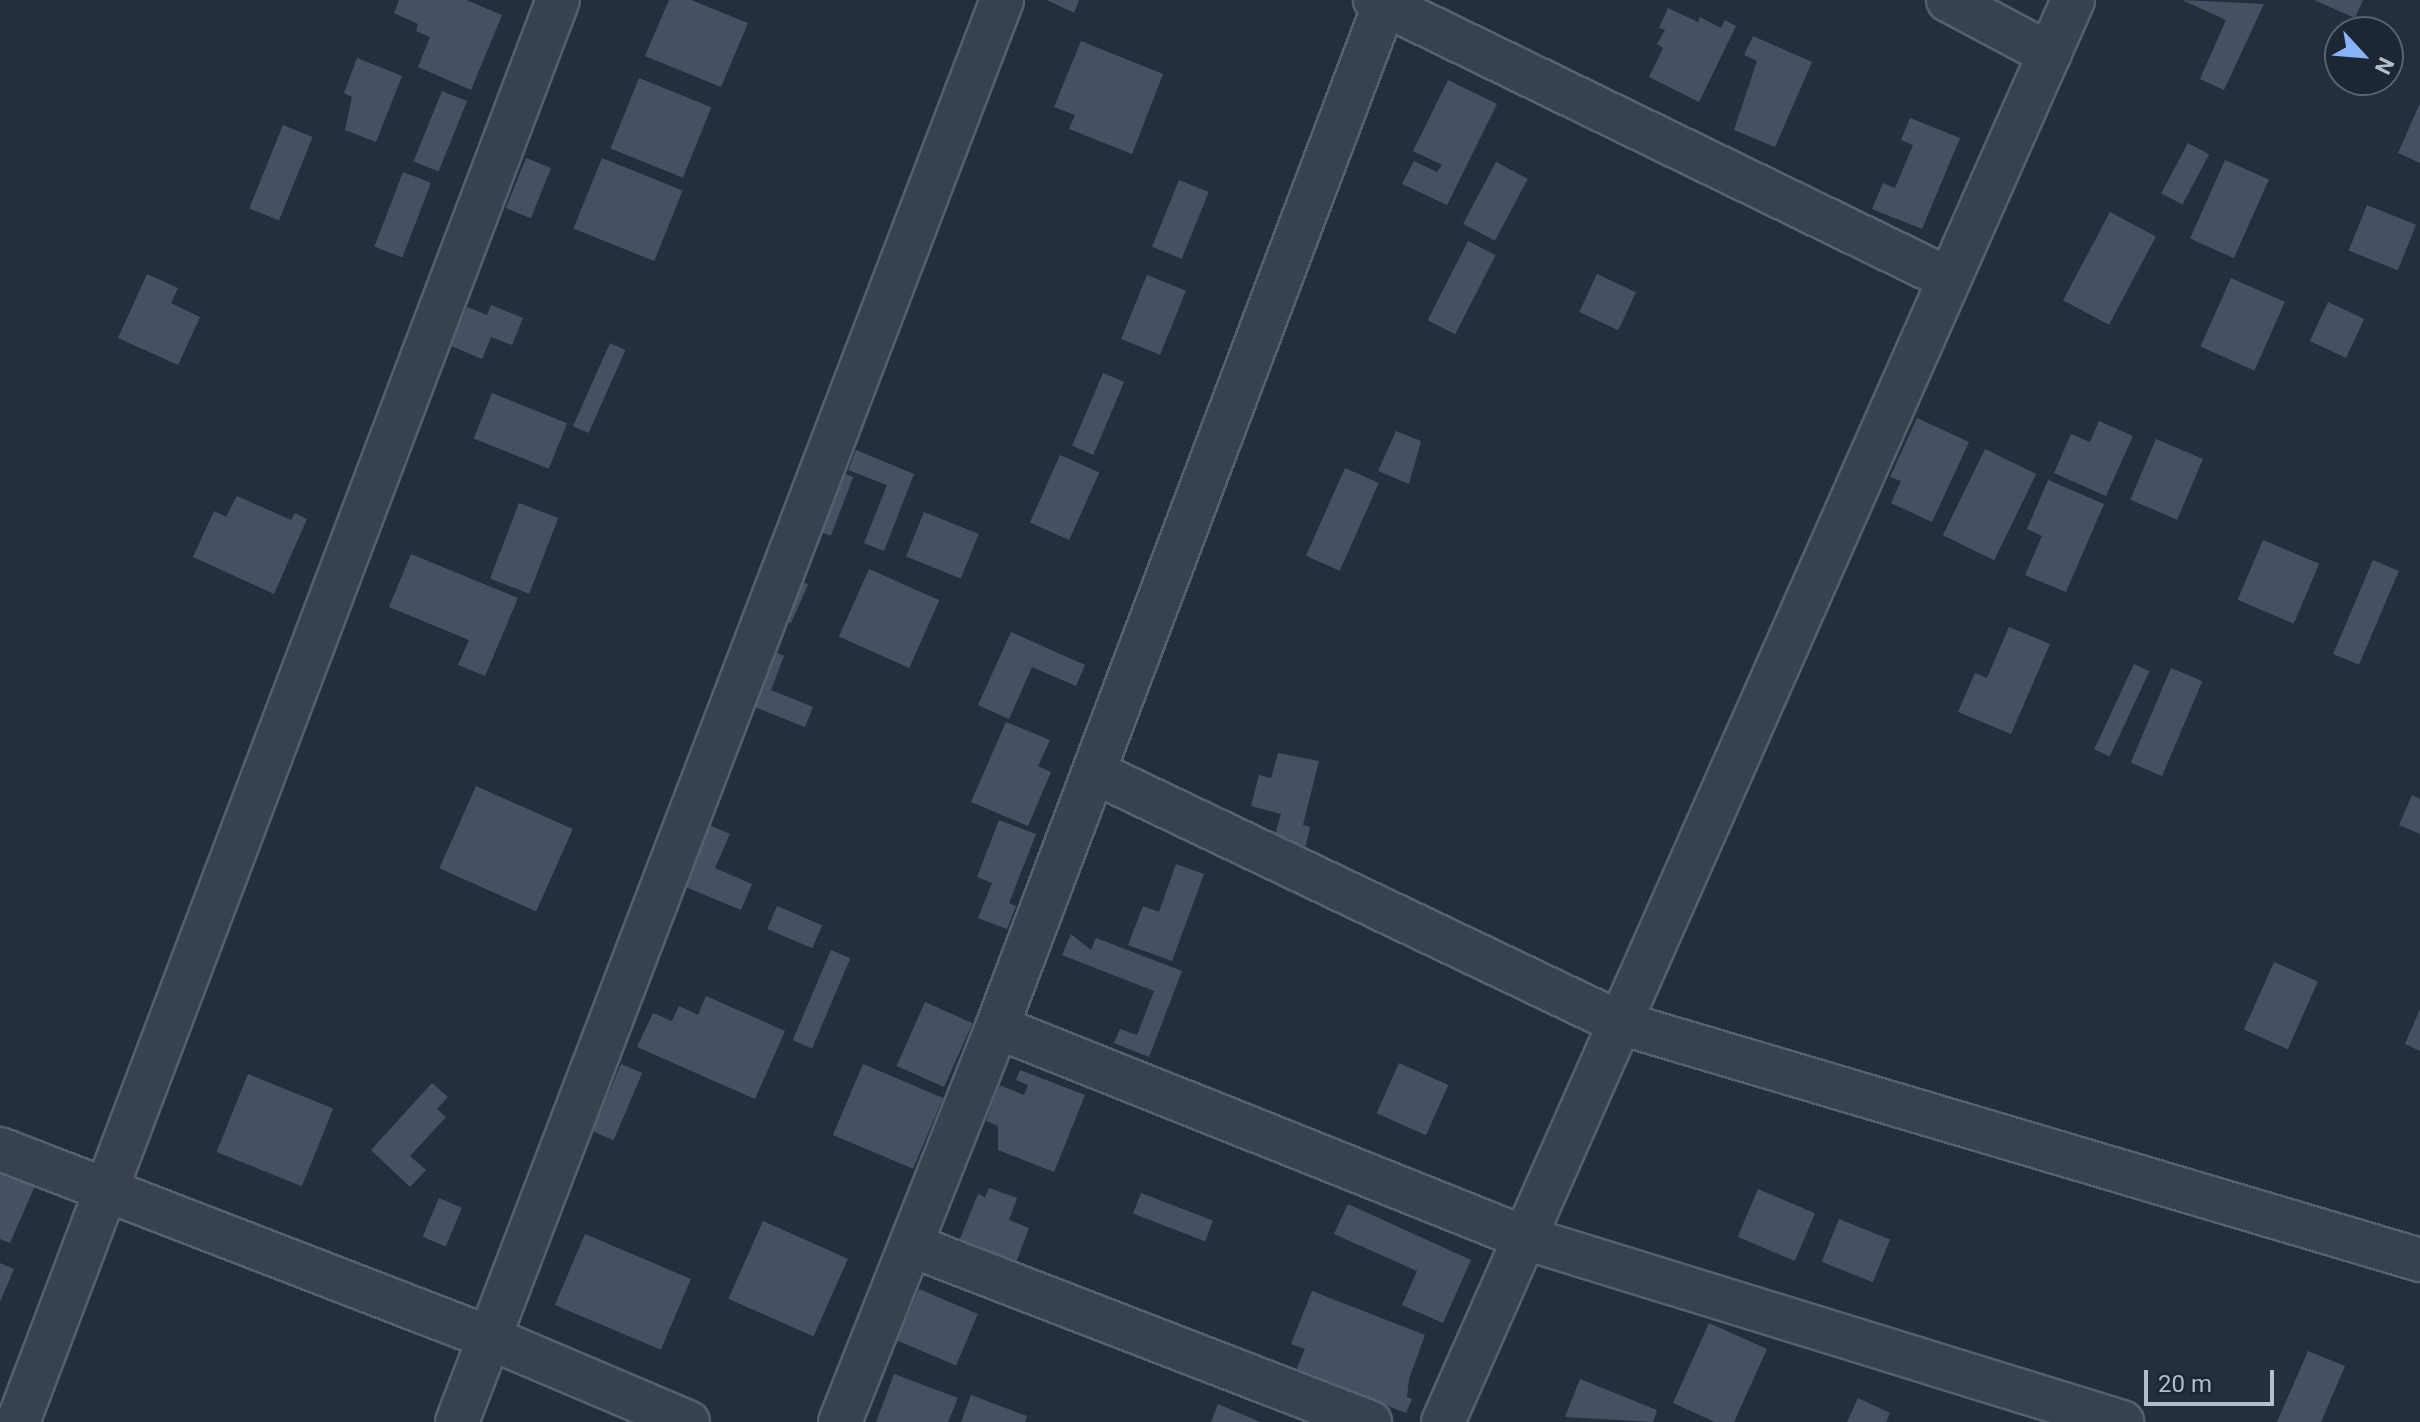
<!DOCTYPE html>
<style>
body{margin:0}
#map{position:relative;width:2420px;height:1422px;overflow:hidden;background:#242f3e;font-family:Roboto,sans-serif}
div>[style]{position:absolute}
[style*='--x']{left:calc(var(--x)*1px);top:calc(var(--y)*1px);width:calc(var(--w)*1px);rotate:calc(var(--a)*1deg)}
.building>*{inset:0;background:#455162;transform-origin:0 0}
.roads{filter:drop-shadow(2px 0 #565f6c) drop-shadow(-2px 0 #565f6c) drop-shadow(0 2px #565f6c) drop-shadow(0 -2px #565f6c)}
.minor>*{height:42px;margin:-21px;padding:0 21px;transform-origin:21px;border-radius:21px;background:#38414e}
span{translate:-50% -50%;white-space:nowrap;text-align:center;line-height:1.15;-webkit-text-stroke:6px #1d2633;paint-order:stroke}
.north{position:absolute;left:2324px;top:16px;width:80px;height:80px;box-sizing:border-box;background:#1d2633;border:2px solid #59626f;border-radius:50%;rotate:116deg;font-size:22px;font-weight:700;line-height:32px;text-align:center;color:#b4bcc9}
.north::after{content:'';display:block;margin:auto;width:28px;height:36px;background:#8ab4f8;clip-path:polygon(50% 0,100% 100%,50% 72%,0 100%)}
.scale{position:absolute;left:2144px;top:1370px;width:130px;height:36px;box-sizing:border-box;border:4px solid #b4bcc9;border-top:0;padding-left:10px;font-size:24px;line-height:28px;white-space:nowrap;color:#b4bcc9;-webkit-text-stroke:6px #1d2633;paint-order:stroke}
</style>
<div id="map">
<div class="building">
<div style="clip-path:polygon(399px 0,466px 0,502px 15px,471px 90px,418px 67px,430px 37px,416px 31px,418px 24px,394px 13px)"></div>
<div style="clip-path:polygon(669px 0,691px 0,748px 23px,721px 87px,645px 56px)"></div>
<div style="clip-path:polygon(1047px 0,1079px 0,1074px 13px)"></div>
<div style="clip-path:polygon(2182px 0,2264px 4px,2224px 90px,2200px 79px,2226px 20px)"></div>
<div style="clip-path:polygon(2314px 0,2363px 0,2355px 18px)"></div>
<div style="clip-path:polygon(1668px 8px,1698px 22px,1700px 17px,1721px 28px,1725px 20px,1736px 26px,1699px 102px,1649px 77px,1663px 48px,1657px 44px,1665px 30px,1659px 28px)"></div>
<div style="clip-path:polygon(1753px 36px,1812px 62px,1775px 147px,1734px 130px,1757px 61px,1744px 55px)"></div>
<div style="clip-path:polygon(1081px 41px,1163px 74px,1132px 154px,1069px 129px,1075px 115px,1054px 107px)"></div>
<div style="clip-path:polygon(357px 58px,402px 76px,376px 142px,345px 130px,352px 97px,344px 93px)"></div>
<div style="left:639px;top:78px;width:78px;height:76px;rotate:22deg"></div>
<div style="clip-path:polygon(1448px 80px,1497px 104px,1447px 205px,1402px 184px,1414px 161px,1437px 172px,1442px 165px,1413px 151px)"></div>
<div style="left:442px;top:91px;width:27px;height:76px;rotate:22deg"></div>
<div style="clip-path:polygon(2420px 103px,2420px 163px,2398px 153px)"></div>
<div style="clip-path:polygon(1910px 118px,1960px 138px,1922px 229px,1872px 209px,1883px 183px,1895px 188px,1913px 145px,1901px 140px)"></div>
<div style="left:283px;top:125px;width:32px;height:90px;rotate:22deg"></div>
<div style="left:2188px;top:143px;width:24px;height:57px;rotate:28deg"></div>
<div style="left:526px;top:158px;width:27px;height:54px;rotate:22deg"></div>
<div style="left:602px;top:158px;width:87px;height:76px;rotate:22deg"></div>
<div style="left:2225px;top:160px;width:48px;height:86px;rotate:24deg"></div>
<div style="left:1496px;top:162px;width:36px;height:70px;rotate:28deg"></div>
<div style="left:403px;top:172px;width:30px;height:80px;rotate:21deg"></div>
<div style="left:1179px;top:180px;width:32px;height:72px;rotate:22deg"></div>
<div style="left:2367px;top:205px;width:53px;height:49px;rotate:22deg"></div>
<div style="left:2110px;top:212px;width:52px;height:100px;rotate:28deg"></div>
<div style="left:1468px;top:241px;width:31px;height:89px;rotate:27deg"></div>
<div style="clip-path:polygon(147px 274px,178px 288px,171px 303px,200px 317px,178px 365px,118px 338px)"></div>
<div style="left:1597px;top:274px;width:43px;height:42px;rotate:25deg"></div>
<div style="left:1147px;top:275px;width:42px;height:69px;rotate:22deg"></div>
<div style="left:2231px;top:278px;width:59px;height:75px;rotate:24deg"></div>
<div style="left:2328px;top:302px;width:40px;height:43px;rotate:25deg"></div>
<div style="clip-path:polygon(491px 305px,523px 318px,512px 345px,491px 337px,482px 359px,451px 346px,467px 307px,487px 315px)"></div>
<div style="left:610px;top:343px;width:17px;height:91px;rotate:24deg"></div>
<div style="left:1103px;top:373px;width:23px;height:79px;rotate:23deg"></div>
<div style="left:492px;top:393px;width:81px;height:49px;rotate:22deg"></div>
<div style="clip-path:polygon(1917px 418px,1969px 442px,1932px 522px,1891px 503px,1901px 481px,1890px 477px)"></div>
<div style="clip-path:polygon(2099px 421px,2133px 436px,2106px 496px,2054px 473px,2071px 434px,2090px 442px)"></div>
<div style="clip-path:polygon(1396px 431px,1421px 441px,1409px 484px,1378px 471px)"></div>
<div style="left:2156px;top:439px;width:51px;height:66px;rotate:23deg"></div>
<div style="left:1985px;top:449px;width:57px;height:96px;rotate:26deg"></div>
<div style="clip-path:polygon(856px 450px,914px 474px,884px 551px,864px 543px,887px 485px,848px 470px)"></div>
<div style="left:1060px;top:455px;width:43px;height:74px;rotate:24deg"></div>
<div style="left:830px;top:468px;width:25px;height:63px;rotate:21deg"></div>
<div style="left:1345px;top:468px;width:37px;height:96px;rotate:24deg"></div>
<div style="clip-path:polygon(2048px 480px,2104px 504px,2066px 592px,2025px 575px,2042px 536px,2027px 529px)"></div>
<div style="clip-path:polygon(237px 496px,291px 520px,295px 513px,307px 519px,274px 594px,193px 557px,214px 511px,226px 517px)"></div>
<div style="left:519px;top:503px;width:42px;height:81px;rotate:21deg"></div>
<div style="left:924px;top:512px;width:59px;height:48px;rotate:22deg"></div>
<div style="left:2263px;top:540px;width:61px;height:65px;rotate:23deg"></div>
<div style="clip-path:polygon(411px 554px,518px 598px,485px 676px,458px 665px,469px 640px,389px 607px)"></div>
<div style="left:2373px;top:560px;width:28px;height:102px;rotate:23deg"></div>
<div style="left:869px;top:569px;width:77px;height:74px;rotate:24deg"></div>
<div style="left:790px;top:576px;width:20px;height:43px;rotate:24deg"></div>
<div style="clip-path:polygon(2009px 627px,2050px 644px,2011px 734px,1958px 712px,1975px 673px,1987px 678px)"></div>
<div style="clip-path:polygon(1011px 632px,1085px 665px,1076px 686px,1032px 667px,1009px 719px,978px 705px)"></div>
<div style="clip-path:polygon(769px 649px,784px 656px,771px 690px,813px 707px,805px 727px,747px 704px)"></div>
<div style="left:2134px;top:664px;width:17px;height:94px;rotate:25deg"></div>
<div style="left:2171px;top:668px;width:34px;height:103px;rotate:23deg"></div>
<div style="clip-path:polygon(1006px 722px,1050px 740px,1038px 766px,1051px 772px,1028px 826px,971px 802px)"></div>
<div style="clip-path:polygon(1278px 753px,1319px 761px,1303px 825px,1310px 827px,1305px 849px,1273px 841px,1281px 814px,1251px 806px,1259px 775px,1271px 778px)"></div>
<div style="left:476px;top:786px;width:106px;height:90px;rotate:24deg"></div>
<div style="clip-path:polygon(2412px 795px,2420px 799px,2420px 834px,2399px 825px)"></div>
<div style="clip-path:polygon(999px 820px,1036px 834px,1009px 903px,1016px 906px,1007px 929px,978px 918px,992px 883px,977px 877px)"></div>
<div style="clip-path:polygon(707px 824px,730px 834px,715px 868px,752px 884px,741px 910px,681px 885px)"></div>
<div style="clip-path:polygon(1176px 864px,1204px 874px,1172px 961px,1128px 945px,1143px 906px,1159px 912px)"></div>
<div style="left:777px;top:906px;width:49px;height:25px;rotate:23deg"></div>
<div style="clip-path:polygon(1071px 934px,1091px 950px,1096px 938px,1182px 971px,1149px 1057px,1114px 1043px,1120px 1029px,1137px 1035px,1154px 991px,1062px 955px)"></div>
<div style="left:831px;top:950px;width:21px;height:98px;rotate:23deg"></div>
<div style="left:2274px;top:962px;width:48px;height:74px;rotate:24deg"></div>
<div style="clip-path:polygon(706px 996px,785px 1031px,755px 1099px,637px 1047px,653px 1013px,672px 1021px,679px 1006px,698px 1015px)"></div>
<div style="left:925px;top:1002px;width:52px;height:70px;rotate:24deg"></div>
<div style="clip-path:polygon(2420px 1009px,2420px 1051px,2405px 1044px)"></div>
<div style="left:1399px;top:1063px;width:54px;height:55px;rotate:24deg"></div>
<div style="left:621px;top:1064px;width:23px;height:73px;rotate:23deg"></div>
<div style="left:863px;top:1064px;width:87px;height:77px;rotate:23deg"></div>
<div style="clip-path:polygon(1020px 1070px,1085px 1095px,1054px 1172px,998px 1150px,998px 1126px,986px 1121px,999px 1085px,1024px 1095px,1028px 1085px,1016px 1080px)"></div>
<div style="left:248px;top:1074px;width:92px;height:84px;rotate:22deg"></div>
<div style="clip-path:polygon(432px 1083px,448px 1097px,437px 1109px,446px 1117px,410px 1156px,426px 1170px,410px 1187px,371px 1150px)"></div>
<div style="clip-path:polygon(0 1164px,38px 1179px,10px 1243px,0 1239px)"></div>
<div style="clip-path:polygon(989px 1188px,1017px 1198px,1009px 1220px,1029px 1228px,1014px 1268px,957px 1246px,978px 1194px,985px 1197px)"></div>
<div style="left:1758px;top:1189px;width:62px;height:52px;rotate:23deg"></div>
<div style="left:1141px;top:1193px;width:77px;height:22px;rotate:21deg"></div>
<div style="left:439px;top:1198px;width:25px;height:42px;rotate:23deg"></div>
<div style="clip-path:polygon(1348px 1204px,1471px 1260px,1443px 1323px,1402px 1305px,1417px 1271px,1334px 1234px)"></div>
<div style="left:1839px;top:1219px;width:55px;height:46px;rotate:22deg"></div>
<div style="left:763px;top:1221px;width:93px;height:85px;rotate:24deg"></div>
<div style="left:585px;top:1234px;width:115px;height:77px;rotate:23deg"></div>
<div style="clip-path:polygon(0 1263px,14px 1269px,0 1302px)"></div>
<div style="left:919px;top:1289px;width:64px;height:56px;rotate:23deg"></div>
<div style="clip-path:polygon(1312px 1291px,1425px 1335px,1409px 1379px,1407px 1397px,1412px 1399px,1406px 1413px,1296px 1370px,1305px 1349px,1291px 1344px)"></div>
<div style="clip-path:polygon(1709px 1323px,1767px 1349px,1734px 1422px,1715px 1422px,1673px 1403px)"></div>
<div style="clip-path:polygon(2308px 1351px,2345px 1366px,2321px 1422px,2277px 1422px)"></div>
<div style="clip-path:polygon(894px 1374px,958px 1398px,948px 1422px,876px 1422px)"></div>
<div style="clip-path:polygon(1580px 1379px,1657px 1410px,1653px 1422px,1565px 1417px)"></div>
<div style="clip-path:polygon(971px 1395px,1027px 1416px,1025px 1422px,961px 1422px)"></div>
<div style="clip-path:polygon(1858px 1398px,1890px 1413px,1886px 1422px,1847px 1422px)"></div>
<div style="clip-path:polygon(1218px 1404px,1260px 1422px,1211px 1422px)"></div>
</div>
<div class="roads">
<div class="minor">
<div style="--x:1375;--y:0;--w:638;--a:25.92"></div>
<div style="--x:1948;--y:0;--w:115;--a:28.1"></div>
<div style="--x:1094;--y:772;--w:583;--a:25.51"></div>
<div style="--x:1620;--y:1023;--w:834;--a:16.5"></div>
<div style="--x:997;--y:1027;--w:569;--a:21.78"></div>
<div style="--x:1525;--y:1238;--w:625;--a:17.13"></div>
<div style="--x:0;--y:1149;--w:525;--a:21.09"></div>
<div style="--x:490;--y:1338;--w:215;--a:23"></div>
<div style="--x:913;--y:1246;--w:490;--a:21.1"></div>
<div style="--x:18;--y:1422;--w:1521;--a:-69.21"></div>
<div style="--x:457;--y:1422;--w:1523;--a:-69.03"></div>
<div style="--x:840;--y:1422;--w:425;--a:-68.3"></div>
<div style="--x:997;--y:1027;--w:1098;--a:-69.25"></div>
<div style="--x:1443;--y:1422;--w:1555;--a:-66.1"></div>
</div>
</div>
<div class="north">N</div>
<div class="scale">20 m</div>
</div>
